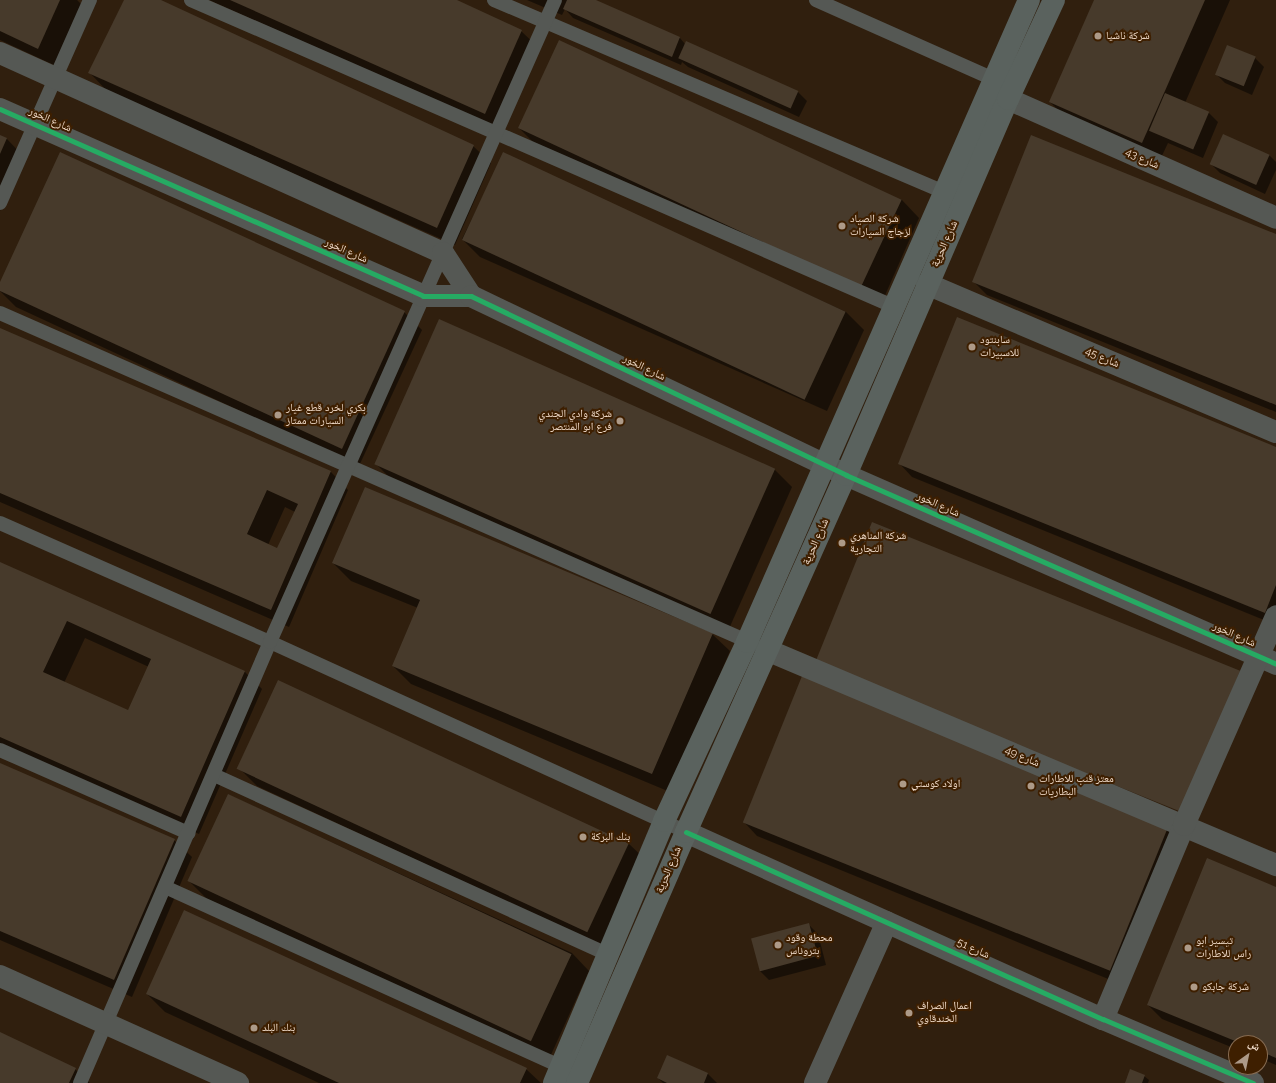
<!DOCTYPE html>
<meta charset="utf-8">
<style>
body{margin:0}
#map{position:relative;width:1276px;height:1083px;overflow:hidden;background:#301f0e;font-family:Raleway,"Noto Naskh Arabic",sans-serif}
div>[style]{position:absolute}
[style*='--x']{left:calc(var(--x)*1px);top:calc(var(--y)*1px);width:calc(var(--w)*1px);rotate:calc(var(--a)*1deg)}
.shadow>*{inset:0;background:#0007}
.building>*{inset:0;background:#473a2b;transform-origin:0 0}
.service>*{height:14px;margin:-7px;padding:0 7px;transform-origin:7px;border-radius:7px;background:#555854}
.minor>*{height:22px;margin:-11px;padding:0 11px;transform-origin:11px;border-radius:11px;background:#555854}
.tertiary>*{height:22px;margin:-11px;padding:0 11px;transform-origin:11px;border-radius:11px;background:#555854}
.primary>*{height:22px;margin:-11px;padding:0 11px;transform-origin:11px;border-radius:11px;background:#5a625e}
.cycleway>*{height:5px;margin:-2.5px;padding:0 2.5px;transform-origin:2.5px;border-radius:2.5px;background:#26ab63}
.dots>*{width:11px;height:11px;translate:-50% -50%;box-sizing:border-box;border:2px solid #3e1f00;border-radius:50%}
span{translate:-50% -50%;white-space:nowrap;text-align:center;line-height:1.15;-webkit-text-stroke:4px #3e1f00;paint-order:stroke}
.poi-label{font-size:11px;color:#f1dcca}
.left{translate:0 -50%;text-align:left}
.right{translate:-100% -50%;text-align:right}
.street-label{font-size:11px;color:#f1dcca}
.north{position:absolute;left:1228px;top:1035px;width:40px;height:40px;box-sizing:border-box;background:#3e1f00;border:1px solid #866b51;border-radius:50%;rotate:33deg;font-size:11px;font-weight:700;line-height:16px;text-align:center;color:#f1dcca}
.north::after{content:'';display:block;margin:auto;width:14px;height:18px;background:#ad9a88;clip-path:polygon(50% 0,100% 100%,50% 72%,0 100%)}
</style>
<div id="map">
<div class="shadow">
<div style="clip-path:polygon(0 0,77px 0,83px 6px,56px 66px,0 40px)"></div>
<div style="clip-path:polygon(125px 0,158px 0,473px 146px,491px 163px,455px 245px,107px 91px,90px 73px)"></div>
<div style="clip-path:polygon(209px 0,455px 0,521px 31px,539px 48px,503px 131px)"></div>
<div style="clip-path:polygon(527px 0,593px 0,680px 38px,685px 44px,798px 92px,807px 101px,799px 117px,688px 67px,682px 62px,681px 65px,573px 18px,565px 9px,562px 15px)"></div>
<div style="clip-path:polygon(1095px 0,1230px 0,1185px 103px,1209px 113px,1218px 122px,1203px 158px,1168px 143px,1160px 160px,1068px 120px,1050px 102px)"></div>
<div style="clip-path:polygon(1255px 58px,1264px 67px,1252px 95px,1225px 83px,1216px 74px)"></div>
<div style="clip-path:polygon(518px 127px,902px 200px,919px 218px,883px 300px,536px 145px)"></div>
<div style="clip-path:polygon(0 136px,7px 139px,24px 157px,0 211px)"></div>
<div style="clip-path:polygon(504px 154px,846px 312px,864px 330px,827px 411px,480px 257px,462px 239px)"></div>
<div style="clip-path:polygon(1269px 155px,1276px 162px,1276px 170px,1265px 194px,1220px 173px,1211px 164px)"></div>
<div style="clip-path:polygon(1276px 236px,1276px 412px,987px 295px,973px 281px)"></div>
<div style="clip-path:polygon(0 285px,404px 312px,422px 330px,359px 466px,16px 307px,0 291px)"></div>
<div style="clip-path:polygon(evenodd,0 329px,331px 472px,348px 490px,289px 627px,0 502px,0 329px,285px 507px,295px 512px,278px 549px,268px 545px,285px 507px)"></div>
<div style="clip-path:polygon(1276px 448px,1276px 625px,912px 477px,899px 463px)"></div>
<div style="clip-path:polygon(376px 464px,774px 469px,792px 487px,728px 631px,394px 482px)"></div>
<div style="clip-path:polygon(evenodd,0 563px,245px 672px,262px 689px,199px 834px,0 746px,0 563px,85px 638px,149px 667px,128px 711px,64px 683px,85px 638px)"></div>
<div style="clip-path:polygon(333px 563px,712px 634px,730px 651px,670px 792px,411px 684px,393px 666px,418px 608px,351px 581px)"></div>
<div style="clip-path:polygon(0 764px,174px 840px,192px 857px,132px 997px,0 940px)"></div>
<div style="clip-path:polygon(239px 768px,628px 843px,646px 860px,606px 948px,257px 786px)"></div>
<div style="clip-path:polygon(229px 795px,572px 953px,589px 971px,550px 1057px,207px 899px,189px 881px)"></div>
<div style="clip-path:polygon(744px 822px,1169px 826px,1182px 839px,1123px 985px,757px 836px)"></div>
<div style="clip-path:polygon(1276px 888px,1276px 1065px,1260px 1058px,1260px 1043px,1236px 1043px,1236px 1049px,1162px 1019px,1148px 1005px)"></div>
<div style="clip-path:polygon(809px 925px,818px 934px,826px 965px,769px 980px,760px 971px)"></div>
<div style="clip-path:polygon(147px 994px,526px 1069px,541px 1083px,319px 1083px,165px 1012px)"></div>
<div style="clip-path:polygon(0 1033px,75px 1069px,90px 1083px,0 1083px)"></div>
<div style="clip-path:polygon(668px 1056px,708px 1074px,717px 1083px,663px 1083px,658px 1078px)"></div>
<div style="clip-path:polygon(1144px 1076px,1149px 1080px,1148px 1083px,1126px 1083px)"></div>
</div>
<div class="building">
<div style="clip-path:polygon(0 0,60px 0,38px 49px,0 31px)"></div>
<div style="clip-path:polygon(124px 0,161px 0,474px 145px,437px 228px,88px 73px)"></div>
<div style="clip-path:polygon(230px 0,457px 0,522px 30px,485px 114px)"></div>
<div style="clip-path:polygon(567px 0,596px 0,680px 37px,672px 57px,563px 9px)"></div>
<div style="clip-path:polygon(1094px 0,1205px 0,1142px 143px,1049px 102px)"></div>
<div style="left:559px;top:40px;width:378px;height:97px;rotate:25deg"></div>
<div style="left:686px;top:41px;width:123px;height:19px;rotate:24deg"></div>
<div style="left:1227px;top:45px;width:31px;height:32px;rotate:22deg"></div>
<div style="left:1165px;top:93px;width:48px;height:41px;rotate:23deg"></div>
<div style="left:1223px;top:134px;width:51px;height:33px;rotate:24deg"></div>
<div style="clip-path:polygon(0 135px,7px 138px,0 154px)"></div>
<div style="clip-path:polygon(1031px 135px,1276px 234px,1276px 405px,972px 282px)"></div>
<div style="clip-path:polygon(60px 152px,405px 311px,342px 449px,0 291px,0 282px)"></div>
<div style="left:503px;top:152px;width:378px;height:97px;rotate:25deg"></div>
<div style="clip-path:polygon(957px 317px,1276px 447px,1276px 585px,1265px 613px,898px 464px)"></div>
<div style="left:439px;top:319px;width:368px;height:159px;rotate:24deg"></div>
<div style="clip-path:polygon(evenodd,0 328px,331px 471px,271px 610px,0 493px,0 328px,267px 490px,298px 504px,277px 548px,247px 534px,267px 490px)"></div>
<div style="clip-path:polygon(365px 487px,713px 633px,652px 774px,392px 666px,420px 600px,332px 563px)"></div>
<div style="left:872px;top:522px;width:397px;height:153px;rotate:22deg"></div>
<div style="clip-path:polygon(evenodd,0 562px,245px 671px,181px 817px,0 737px,0 562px,67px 621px,151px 659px,128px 710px,43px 672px,67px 621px)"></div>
<div style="left:802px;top:676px;width:396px;height:158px;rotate:22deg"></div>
<div style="left:278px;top:680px;width:387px;height:98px;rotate:25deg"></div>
<div style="clip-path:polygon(0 763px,175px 839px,114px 980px,0 931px)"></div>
<div style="left:228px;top:794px;width:379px;height:96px;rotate:25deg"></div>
<div style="clip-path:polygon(1207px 858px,1276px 887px,1276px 1058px,1260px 1051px,1260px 1043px,1240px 1043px,1147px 1005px)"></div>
<div style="clip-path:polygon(184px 910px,527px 1068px,520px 1083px,339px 1083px,146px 994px)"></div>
<div style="left:809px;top:923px;width:34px;height:60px;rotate:75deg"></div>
<div style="clip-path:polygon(0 1032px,76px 1068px,69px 1083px,0 1083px)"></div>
<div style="clip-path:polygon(667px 1055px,708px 1073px,704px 1083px,667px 1083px,657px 1078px)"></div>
<div style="clip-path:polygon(1130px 1069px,1145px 1075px,1142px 1083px,1125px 1083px)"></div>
</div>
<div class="service">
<div style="--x:191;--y:0;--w:768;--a:23.56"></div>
<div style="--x:494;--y:0;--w:490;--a:23.1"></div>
<div style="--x:816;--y:0;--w:201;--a:24"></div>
<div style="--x:0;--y:203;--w:222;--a:-66.1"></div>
<div style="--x:0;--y:313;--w:823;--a:23.7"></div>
<div style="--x:0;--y:523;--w:295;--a:23.8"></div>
<div style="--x:270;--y:642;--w:457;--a:24.5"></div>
<div style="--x:0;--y:750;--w:206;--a:23.8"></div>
<div style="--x:214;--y:775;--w:434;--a:24.5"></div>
<div style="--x:165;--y:887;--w:435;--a:24.4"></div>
<div style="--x:80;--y:1083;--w:480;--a:-66.7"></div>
<div style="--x:270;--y:642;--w:702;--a:-66.06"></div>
</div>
<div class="minor">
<div style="--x:0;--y:53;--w:486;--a:24.3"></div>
<div style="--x:443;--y:253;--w:51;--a:56.9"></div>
<div style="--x:1008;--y:99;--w:293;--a:23.9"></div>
<div style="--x:0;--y:109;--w:462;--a:23.8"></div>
<div style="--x:423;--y:296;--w:48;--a:0"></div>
<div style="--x:471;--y:296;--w:416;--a:25.5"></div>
<div style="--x:846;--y:475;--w:470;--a:23.7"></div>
<div style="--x:927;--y:284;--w:379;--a:23"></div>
<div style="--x:767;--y:650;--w:553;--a:22.9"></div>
<div style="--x:686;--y:832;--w:457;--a:24.2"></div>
<div style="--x:1103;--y:1019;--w:163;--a:23.1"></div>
<div style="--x:1103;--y:1019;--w:210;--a:-67.3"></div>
<div style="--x:1184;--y:825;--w:228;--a:-66.2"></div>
<div style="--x:815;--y:1083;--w:176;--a:-65.9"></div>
</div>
<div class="tertiary">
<div style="--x:0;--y:976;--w:261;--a:24.2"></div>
</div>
<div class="primary">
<div style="--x:554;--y:1083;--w:284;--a:-67.2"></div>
<div style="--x:664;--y:821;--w:197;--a:-65.1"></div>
<div style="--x:747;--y:642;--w:701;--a:-66.29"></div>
<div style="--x:577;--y:1083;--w:274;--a:-66.5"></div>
<div style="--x:686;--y:832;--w:391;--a:-65.9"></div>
<div style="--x:846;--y:475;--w:409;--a:-66.7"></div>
<div style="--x:1008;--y:99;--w:109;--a:-65.1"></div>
</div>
<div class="cycleway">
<div style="--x:0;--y:109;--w:462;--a:23.8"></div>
<div style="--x:423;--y:296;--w:48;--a:0"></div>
<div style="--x:471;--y:296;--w:416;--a:25.5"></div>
<div style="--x:846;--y:475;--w:470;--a:23.7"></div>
<div style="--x:686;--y:832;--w:457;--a:24.2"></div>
<div style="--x:1103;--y:1019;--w:163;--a:23.1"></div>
</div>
<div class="dots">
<div style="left:1098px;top:36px;background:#ad9a88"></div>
<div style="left:842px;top:226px;background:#ad9a88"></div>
<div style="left:972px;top:347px;background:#ad9a88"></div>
<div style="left:278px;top:415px;background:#ad9a88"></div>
<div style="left:620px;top:421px;background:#ad9a88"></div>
<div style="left:842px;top:543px;background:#ad9a88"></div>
<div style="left:903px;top:784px;background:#ad9a88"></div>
<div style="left:1031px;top:786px;background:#ad9a88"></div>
<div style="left:583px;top:837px;background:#ad9a88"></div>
<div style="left:778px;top:945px;background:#ad9a88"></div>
<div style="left:1188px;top:948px;background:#ad9a88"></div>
<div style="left:1194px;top:987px;background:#ad9a88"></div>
<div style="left:909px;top:1013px;background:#ad9a88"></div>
<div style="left:254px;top:1028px;background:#ad9a88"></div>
</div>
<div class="poi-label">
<span class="left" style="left:1106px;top:36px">شركة ناشيا</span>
<span class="left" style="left:850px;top:226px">شركة الصياد<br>لزجاج السيارات</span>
<span class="left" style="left:980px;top:347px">سابنتود<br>للاسبيرات</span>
<span class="left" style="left:286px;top:415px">بكري لخرد قطع غيار<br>السيارات ممتاز</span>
<span class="right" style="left:612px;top:421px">شركة وادي الجندي<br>فرع ابو المنتصر</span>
<span class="left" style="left:850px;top:543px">شركة المناهري<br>التجارية</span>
<span class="left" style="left:1039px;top:786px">معتز قنب للاطارات<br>البطاريات</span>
<span class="left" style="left:911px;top:784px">اولاد كوستي</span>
<span class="left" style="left:591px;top:837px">بنك البركة</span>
<span class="left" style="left:786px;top:945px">محطة وقود<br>بتروناس</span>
<span class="left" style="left:1196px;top:948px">تيسير ابو<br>راس للاطارات</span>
<span class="left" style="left:1202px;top:987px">شركة جابكو</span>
<span class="left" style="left:917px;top:1013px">اعمال الصراف<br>الخندقاوي</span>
<span class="left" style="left:262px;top:1028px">بنك البلد</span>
</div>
<div class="street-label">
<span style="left:50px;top:120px;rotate:24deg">شارع الخور</span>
<span style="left:1142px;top:159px;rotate:24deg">شارع 43</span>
<span style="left:945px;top:244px;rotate:-66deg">شارع الحرية</span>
<span style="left:346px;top:251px;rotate:24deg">شارع الخور</span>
<span style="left:1102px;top:358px;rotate:23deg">شارع 45</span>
<span style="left:644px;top:368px;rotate:26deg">شارع الخور</span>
<span style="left:938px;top:505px;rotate:24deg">شارع الخور</span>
<span style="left:816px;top:542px;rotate:-66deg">شارع الحرية</span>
<span style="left:1234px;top:635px;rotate:24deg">شارع الخور</span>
<span style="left:1022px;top:757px;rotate:23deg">شارع 49</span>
<span style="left:669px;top:870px;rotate:-67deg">شارع الحرية</span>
<span style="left:973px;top:949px;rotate:24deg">شارع 51</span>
</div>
<div class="north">ش</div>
</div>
